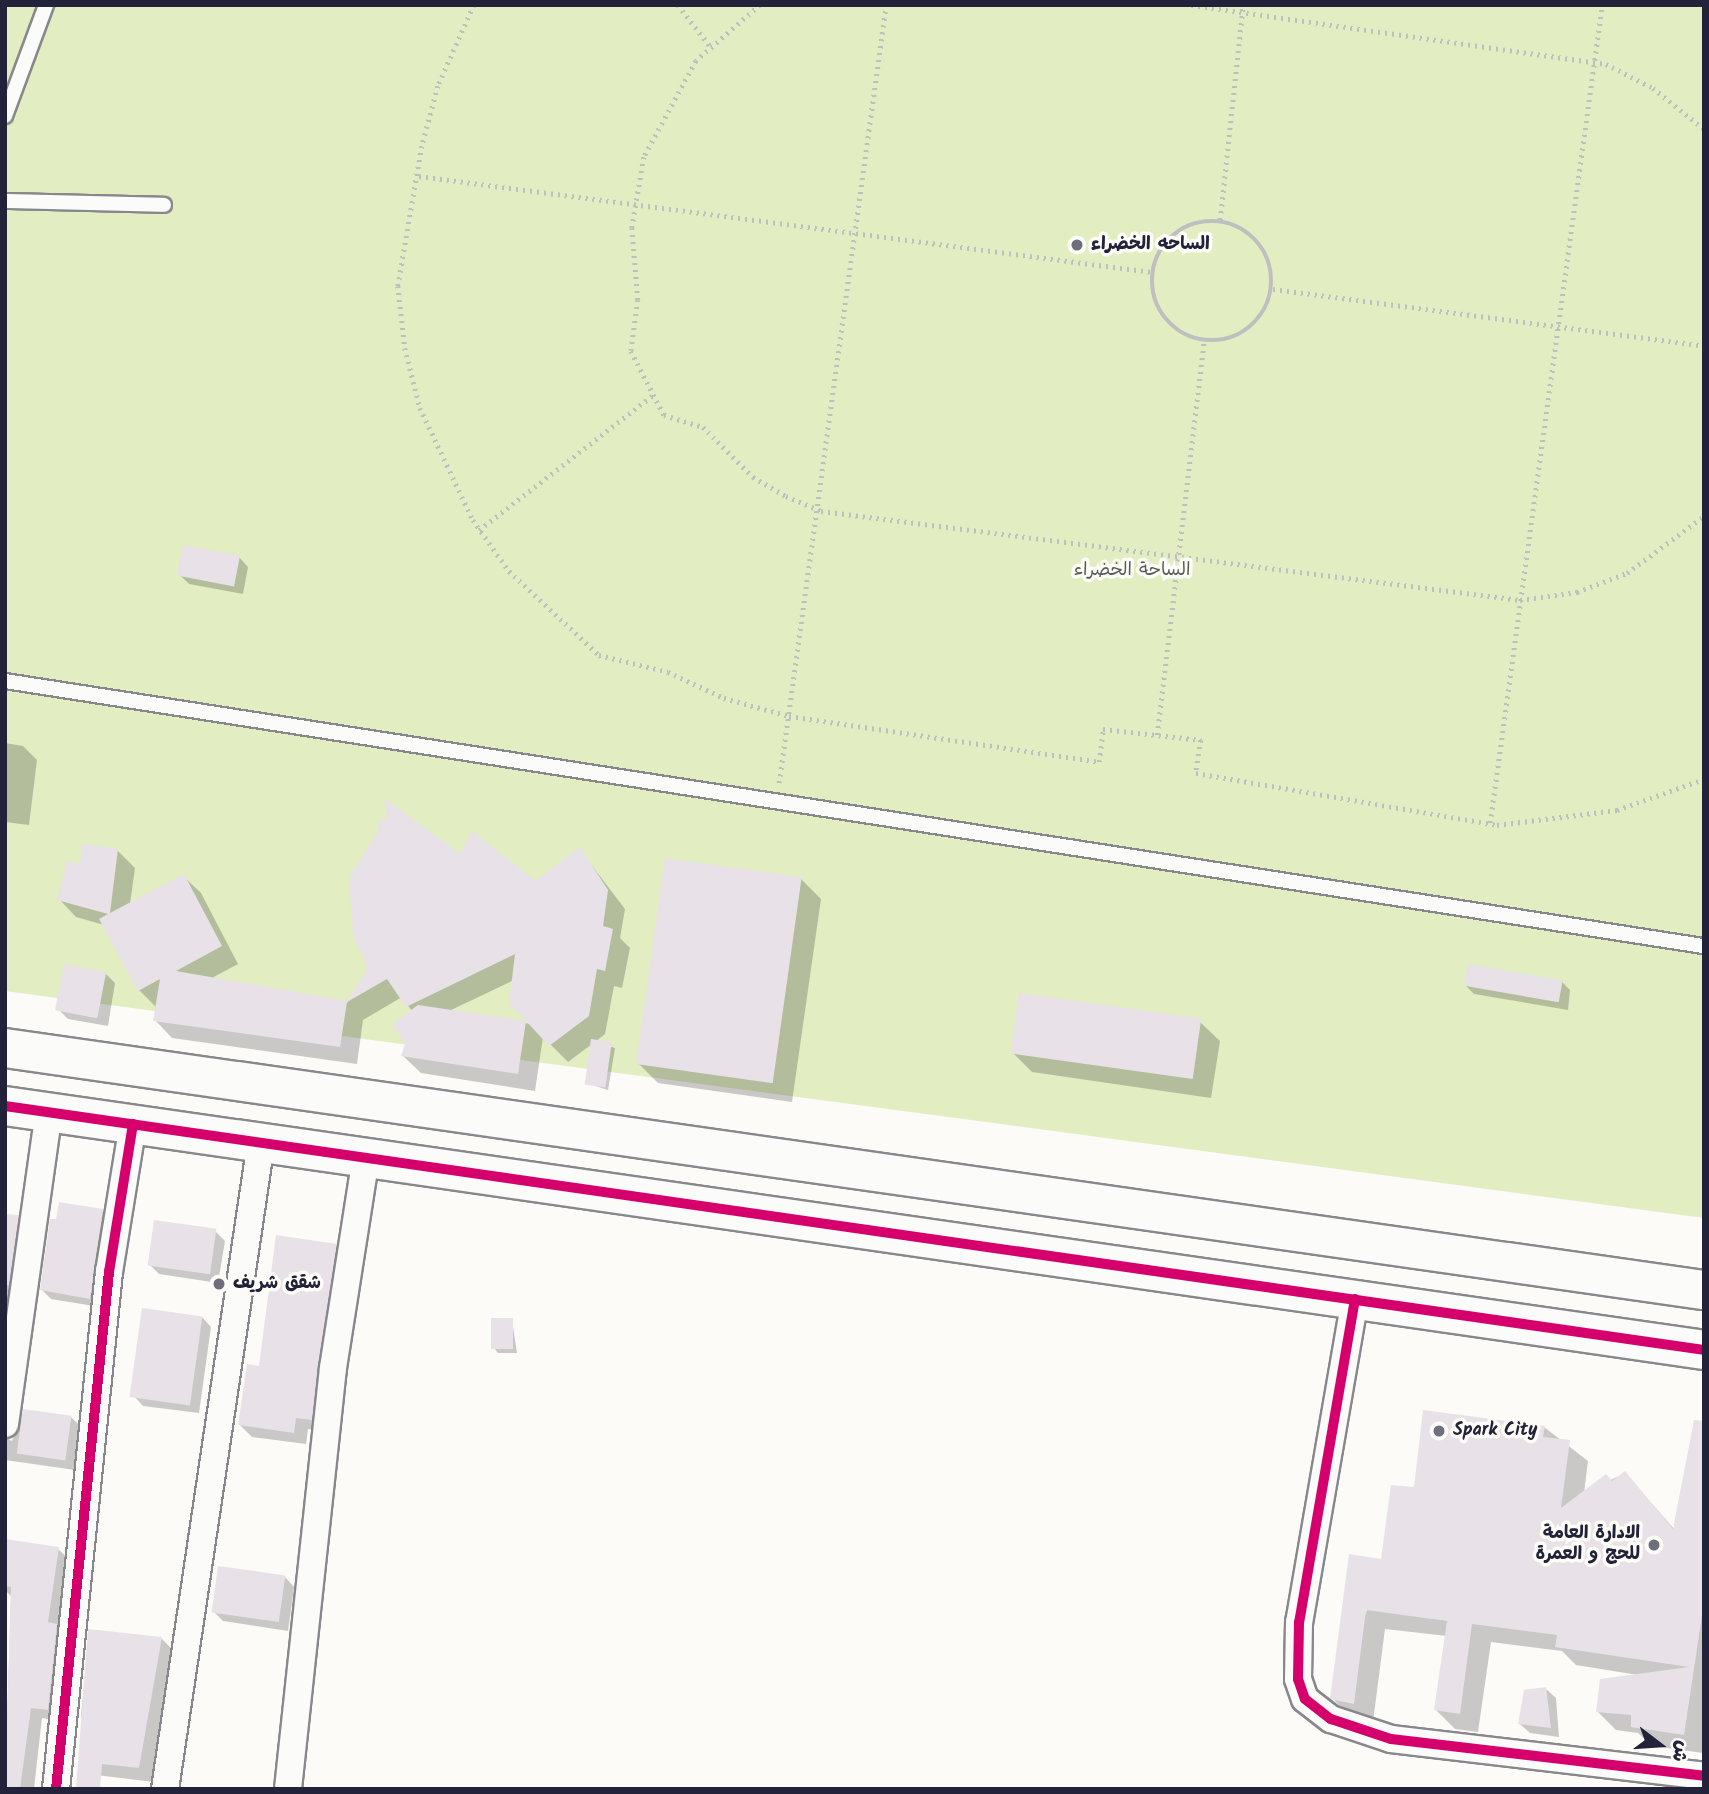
<!DOCTYPE html>
<meta charset="utf-8">
<style>
body{margin:0}
#map{position:relative;width:1709px;height:1794px;overflow:hidden;background:#fcfbf8;font-family:Kalam,"Playpen Sans Arabic",sans-serif}
div>[style]{position:absolute}
[style*='--x']{left:calc(var(--x)*1px);top:calc(var(--y)*1px);width:calc(var(--w)*1px);rotate:calc(var(--a)*1deg)}
.green>*{inset:0;background:#e2edc2}
.shadow>*{inset:0;background:#0003}
.building>*{inset:0;background:#e8e1e7;transform-origin:0 0}
.path>*{height:4.5px;margin-top:-2.25px;transform-origin:0;background:repeating-linear-gradient(90deg,#bfbfc0 0 2px,transparent 0 7px)}
.path>.ring{margin:-2.25px;padding:0;box-sizing:content-box;background:none;border:4.5px solid #bfbfc0;border-radius:50%}
.roads{filter:drop-shadow(2px 0 #88888c) drop-shadow(-2px 0 #88888c) drop-shadow(0 2px #88888c) drop-shadow(0 -2px #88888c)}
.lane>*{height:14px;margin:-7px;padding:0 7px;transform-origin:7px;border-radius:7px;background:#fbfbf9}
.street>*{height:26px;margin:-13px;padding:0 13px;transform-origin:13px;border-radius:13px;background:#fbfbf9}
.secondary>*{height:38px;margin:-19px;padding:0 19px;transform-origin:19px;border-radius:19px;background:#fbfbf9}
.cycleway>*{height:10px;margin:-5px;padding:0 5px;transform-origin:5px;border-radius:5px;background:#d6006c}
.dots>*{width:19px;height:19px;translate:-50% -50%;box-sizing:border-box;border:4px solid #fdfcf7;border-radius:50%}
span{translate:-50% -50%;white-space:nowrap;text-align:center;line-height:1.15;-webkit-text-stroke:7px #fdfcf7;paint-order:stroke}
.poi-label{font-size:18px;color:#22223b;font-weight:700}
.left{translate:0 -50%;text-align:left}
.right{translate:-100% -50%;text-align:right}
.park-label{font-size:18px;color:#555b56}
.frame{position:absolute;inset:0;border:7px solid #22223b;pointer-events:none}
.north{position:absolute;left:1625px;top:1710px;width:70px;height:70px;-webkit-text-stroke:5px #fdfcf7;paint-order:stroke;rotate:107deg;font-size:19px;font-weight:700;line-height:28px;text-align:center;color:#22223b}
.north::after{content:'';display:block;margin:auto;width:24px;height:32px;background:#22223b;clip-path:polygon(50% 0,100% 100%,50% 72%,0 100%)}
</style>
<div id="map">
<div class="green">
<div style="clip-path:polygon(5px 5px,1704px 5px,1704px 1218px,5px 991px)"></div>
</div>
<div class="shadow">
<div style="clip-path:polygon(239px 557px,248px 567px,243px 594px,189px 584px,179px 574px)"></div>
<div style="clip-path:polygon(5px 743px,23px 746px,37px 760px,29px 825px,5px 822px)"></div>
<div style="clip-path:polygon(evenodd,580px 850px,625px 909px,620px 938px,630px 948px,622px 988px,614px 986px,605px 1034px,595px 1042px,615px 1048px,608px 1090px,586px 1083px,592px 1044px,568px 1062px,543px 1037px,535px 1091px,421px 1073px,403px 1056px,412px 1011px,402px 997px,363px 1020px,357px 1064px,172px 1038px,155px 1020px,157px 1008px,139px 990px,104px 925px,76px 917px,59px 899px,81px 866px,118px 851px,135px 868px,130px 904px,183px 876px,201px 893px,238px 964px,210px 979px,347px 1003px,460px 857px,535px 883px,580px 850px,514px 980px,531px 1024px,449px 1011px,514px 980px)"></div>
<div style="clip-path:polygon(801px 879px,821px 899px,792px 1102px,658px 1083px,638px 1063px)"></div>
<div style="clip-path:polygon(105px 973px,115px 983px,108px 1026px,68px 1019px,58px 1009px)"></div>
<div style="clip-path:polygon(1562px 982px,1570px 990px,1568px 1010px,1474px 994px,1466px 986px)"></div>
<div style="clip-path:polygon(1200px 1022px,1220px 1041px,1211px 1098px,1032px 1072px,1012px 1052px)"></div>
<div style="clip-path:polygon(102px 1211px,112px 1221px,100px 1307px,51px 1299px,42px 1290px)"></div>
<div style="clip-path:polygon(5px 1215px,28px 1227px,5px 1362px)"></div>
<div style="clip-path:polygon(215px 1231px,225px 1241px,218px 1283px,159px 1274px,149px 1264px)"></div>
<div style="clip-path:polygon(336px 1246px,348px 1258px,323px 1431px,308px 1429px,306px 1444px,252px 1437px,240px 1425px)"></div>
<div style="clip-path:polygon(202px 1317px,211px 1327px,199px 1413px,143px 1406px,134px 1396px)"></div>
<div style="clip-path:polygon(512px 1320px,517px 1353px,498px 1353px,494px 1348px)"></div>
<div style="clip-path:polygon(24px 1411px,71px 1417px,81px 1427px,75px 1470px,5px 1460px,5px 1438px,12px 1441px)"></div>
<div style="clip-path:polygon(1544px 1427px,1588px 1461px,1584px 1493px,1625px 1473px,1675px 1530px,1704px 1439px,1703px 1753px,1652px 1746px,1638px 1733px,1616px 1730px,1597px 1711px,1638px 1675px,1576px 1665px,1562px 1651px,1491px 1642px,1478px 1732px,1455px 1729px,1436px 1710px,1447px 1636px,1385px 1629px,1373px 1722px,1351px 1717px,1332px 1698px,1415px 1489px)"></div>
<div style="clip-path:polygon(5px 1546px,58px 1549px,70px 1560px,59px 1721px,42px 1718px,34px 1789px,5px 1789px,11px 1596px,5px 1590px)"></div>
<div style="clip-path:polygon(285px 1577px,294px 1587px,288px 1631px,223px 1621px,213px 1611px)"></div>
<div style="clip-path:polygon(90px 1631px,162px 1639px,176px 1653px,154px 1782px,96px 1775px,81px 1715px)"></div>
<div style="clip-path:polygon(1546px 1689px,1556px 1698px,1559px 1737px,1530px 1733px,1520px 1724px)"></div>
</div>
<div class="building">
<div style="left:183px;top:545px;width:58px;height:31px;rotate:11deg"></div>
<div style="clip-path:polygon(384px 798px,460px 854px,472px 831px,535px 881px,580px 847px,608px 890px,603px 926px,613px 929px,605px 971px,597px 969px,589px 1016px,549px 1046px,526px 1021px,518px 1074px,401px 1056px,405px 1044px,392px 1024px,418px 1005px,526px 1021px,509px 1003px,515px 954px,406px 1007px,387px 979px,347px 1002px,340px 1047px,153px 1021px,160px 979px,138px 991px,99px 919px,108px 914px,57px 900px,67px 861px,80px 864px,82px 844px,118px 849px,110px 913px,184px 874px,222px 946px,176px 971px,347px 1001px,368px 969px,353px 935px,349px 877px,378px 831px,377px 821px,387px 818px)"></div>
<div style="left:665px;top:858px;width:138px;height:208px;rotate:8deg"></div>
<div style="left:64px;top:964px;width:43px;height:47px;rotate:11deg"></div>
<div style="left:1468px;top:964px;width:96px;height:22px;rotate:10deg"></div>
<div style="left:1019px;top:993px;width:184px;height:61px;rotate:8deg"></div>
<div style="left:591px;top:1039px;width:21px;height:46px;rotate:8deg"></div>
<div style="clip-path:polygon(59px 1202px,103px 1209px,90px 1299px,40px 1290px,50px 1219px,56px 1219px)"></div>
<div style="clip-path:polygon(5px 1214px,19px 1215px,9px 1285px,5px 1285px)"></div>
<div style="left:154px;top:1220px;width:63px;height:46px;rotate:8deg"></div>
<div style="clip-path:polygon(276px 1235px,337px 1244px,312px 1420px,296px 1418px,294px 1433px,238px 1425px,247px 1364px,259px 1366px)"></div>
<div style="left:142px;top:1308px;width:61px;height:90px;rotate:8deg"></div>
<div style="left:491px;top:1318px;width:22px;height:31px"></div>
<div style="left:23px;top:1409px;width:49px;height:45px;rotate:8deg"></div>
<div style="clip-path:polygon(1423px 1410px,1545px 1426px,1543px 1437px,1570px 1440px,1561px 1508px,1606px 1474px,1612px 1481px,1625px 1471px,1673px 1529px,1694px 1420px,1704px 1421px,1704px 1602px,1684px 1735px,1631px 1727px,1631px 1715px,1596px 1712px,1600px 1679px,1689px 1667px,1555px 1647px,1557px 1635px,1472px 1624px,1460px 1714px,1434px 1710px,1447px 1621px,1366px 1610px,1354px 1704px,1330px 1699px,1349px 1554px,1381px 1559px,1391px 1485px,1414px 1487px)"></div>
<div style="clip-path:polygon(5px 1539px,59px 1547px,48px 1622px,57px 1624px,48px 1710px,31px 1708px,20px 1789px,5px 1789px,11px 1587px,5px 1586px)"></div>
<div style="left:218px;top:1566px;width:68px;height:47px;rotate:8deg"></div>
<div style="clip-path:polygon(88px 1629px,162px 1637px,139px 1768px,102px 1764px,100px 1789px,76px 1789px)"></div>
<div style="clip-path:polygon(1546px 1687px,1551px 1728px,1518px 1724px,1524px 1690px)"></div>
</div>
<div class="path">
<div style="--x:474;--y:5;--w:89;--a:114"></div>
<div style="--x:438;--y:86;--w:62;--a:104.9"></div>
<div style="--x:422;--y:146;--w:142;--a:99.7"></div>
<div style="--x:398;--y:286;--w:62;--a:83.6"></div>
<div style="--x:405;--y:348;--w:62;--a:76"></div>
<div style="--x:420;--y:408;--w:124;--a:64.7"></div>
<div style="--x:473;--y:520;--w:62;--a:54.8"></div>
<div style="--x:509;--y:571;--w:123;--a:43"></div>
<div style="--x:599;--y:655;--w:71;--a:13.8"></div>
<div style="--x:668;--y:672;--w:62;--a:24.9"></div>
<div style="--x:724;--y:698;--w:67;--a:15.5"></div>
<div style="--x:789;--y:716;--w:313;--a:8.4"></div>
<div style="--x:1099;--y:762;--w:33;--a:-83"></div>
<div style="--x:1103;--y:729;--w:99;--a:6.4"></div>
<div style="--x:1201;--y:740;--w:33;--a:99"></div>
<div style="--x:1196;--y:773;--w:305;--a:9.8"></div>
<div style="--x:1497;--y:825;--w:121;--a:-7.1"></div>
<div style="--x:1617;--y:810;--w:92;--a:-19.6"></div>
<div style="--x:678;--y:5;--w:52;--a:52"></div>
<div style="--x:760;--y:5;--w:85;--a:138.8"></div>
<div style="--x:696;--y:61;--w:109;--a:118.4"></div>
<div style="--x:644;--y:157;--w:72;--a:99.6"></div>
<div style="--x:632;--y:228;--w:72;--a:85.2"></div>
<div style="--x:638;--y:300;--w:51;--a:97.8"></div>
<div style="--x:631;--y:351;--w:72;--a:62.7"></div>
<div style="--x:664;--y:415;--w:41;--a:17.1"></div>
<div style="--x:703;--y:427;--w:71;--a:45"></div>
<div style="--x:753;--y:477;--w:38;--a:30"></div>
<div style="--x:786;--y:496;--w:38;--a:23"></div>
<div style="--x:821;--y:511;--w:705;--a:7.26"></div>
<div style="--x:1520;--y:600;--w:58;--a:-8"></div>
<div style="--x:1577;--y:592;--w:53;--a:-20.8"></div>
<div style="--x:1627;--y:573;--w:96;--a:-36.5"></div>
<div style="--x:1191;--y:5;--w:419;--a:8.1"></div>
<div style="--x:1606;--y:64;--w:53;--a:27.1"></div>
<div style="--x:1653;--y:88;--w:65;--a:38.8"></div>
<div style="--x:419;--y:176;--w:739;--a:7.46"></div>
<div style="--x:1220;--y:220;--w:216;--a:-83.9"></div>
<div class="ring" style="left:1152px;top:221px;width:115.5px;height:115.5px"></div>
<div style="--x:1273;--y:289;--w:435;--a:7.5"></div>
<div style="--x:479;--y:530;--w:219;--a:-37.8"></div>
<div style="--x:1157;--y:735;--w:397;--a:-83.2"></div>
<div style="--x:779;--y:783;--w:785;--a:-82.17"></div>
<div style="--x:1490;--y:823;--w:826;--a:-82.2"></div>
</div>
<div class="roads">
<div class="lane">
<div style="--x:5;--y:116;--w:118;--a:-69.7"></div>
<div style="--x:5;--y:201;--w:159;--a:1.4"></div>
<div style="--x:5;--y:681;--w:1720;--a:8.87"></div>
</div>
<div class="street">
<div style="--x:1355;--y:1299;--w:328;--a:99.8"></div>
<div style="--x:1299;--y:1622;--w:57;--a:91"></div>
<div style="--x:1298;--y:1679;--w:21;--a:71"></div>
<div style="--x:1305;--y:1699;--w:33;--a:38"></div>
<div style="--x:1331;--y:1719;--w:63;--a:18.4"></div>
<div style="--x:1391;--y:1739;--w:315;--a:6.7"></div>
<div style="--x:5;--y:1424;--w:315;--a:-82"></div>
<div style="--x:56;--y:1789;--w:520;--a:-84.15"></div>
<div style="--x:109;--y:1272;--w:150;--a:-80.8"></div>
<div style="--x:165;--y:1789;--w:653;--a:-81.55"></div>
<div style="--x:288;--y:1789;--w:423;--a:-83.9"></div>
<div style="--x:333;--y:1368;--w:213;--a:-81.1"></div>
</div>
<div class="secondary">
<div style="--x:5;--y:1048;--w:1716;--a:8.11"></div>
<div style="--x:5;--y:1106;--w:1716;--a:8.17"></div>
</div>
</div>
<div class="cycleway">
<div style="--x:5;--y:1106;--w:1716;--a:8.17"></div>
<div style="--x:1355;--y:1299;--w:328;--a:99.8"></div>
<div style="--x:1299;--y:1622;--w:57;--a:91"></div>
<div style="--x:1298;--y:1679;--w:21;--a:71"></div>
<div style="--x:1305;--y:1699;--w:33;--a:38"></div>
<div style="--x:1331;--y:1719;--w:63;--a:18.4"></div>
<div style="--x:1391;--y:1739;--w:315;--a:6.7"></div>
<div style="--x:56;--y:1789;--w:520;--a:-84.15"></div>
<div style="--x:109;--y:1272;--w:150;--a:-80.8"></div>
</div>
<div class="dots">
<div style="left:1077px;top:245px;background:#6e6e7d"></div>
<div style="left:219px;top:1284px;background:#6e6e7d"></div>
<div style="left:1439px;top:1431px;background:#6e6e7d"></div>
<div style="left:1654px;top:1545px;background:#6e6e7d"></div>
</div>
<div class="poi-label">
<span class="left" style="left:1091px;top:245px">الساحه الخضراء</span>
<span class="left" style="left:233px;top:1284px">شقق شريف</span>
<span class="left" style="left:1453px;top:1431px">Spark City</span>
<span class="right" style="left:1640px;top:1545px">الادارة العامة<br>للحج و العمرة</span>
</div>
<div class="park-label">
<span style="left:1132px;top:571px">الساحة الخضراء</span>
</div>
<div class="frame"></div>
<div class="north">ش</div>
</div>
